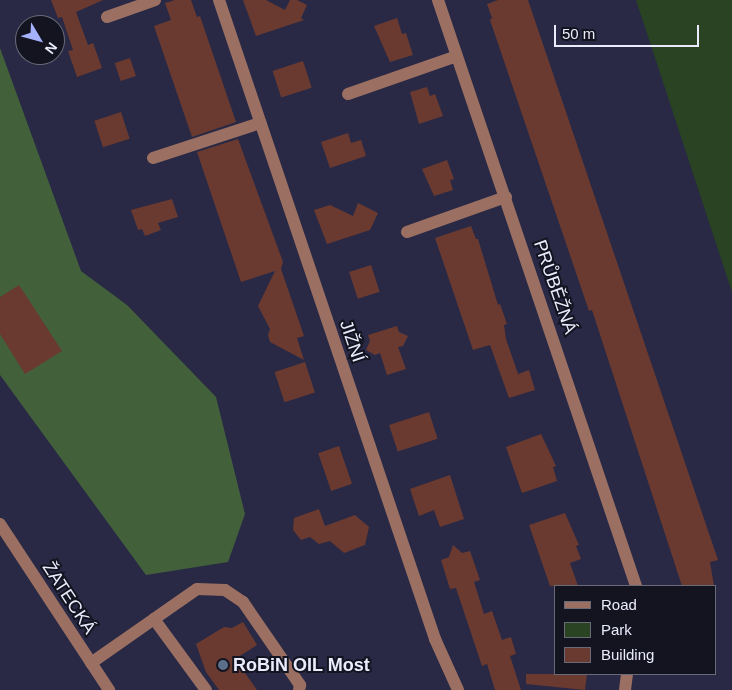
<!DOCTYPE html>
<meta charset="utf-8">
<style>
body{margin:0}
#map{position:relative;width:732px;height:690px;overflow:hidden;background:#292945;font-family:Arial,sans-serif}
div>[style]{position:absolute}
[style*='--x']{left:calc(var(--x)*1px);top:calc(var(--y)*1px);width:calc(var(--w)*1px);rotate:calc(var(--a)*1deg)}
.green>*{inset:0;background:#294323}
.forest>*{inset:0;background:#42613b}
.building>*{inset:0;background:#6a3a30;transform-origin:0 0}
.minor>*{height:12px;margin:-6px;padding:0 6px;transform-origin:6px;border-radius:6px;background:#9b7063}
.dots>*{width:14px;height:14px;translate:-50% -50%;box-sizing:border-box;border:2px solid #131420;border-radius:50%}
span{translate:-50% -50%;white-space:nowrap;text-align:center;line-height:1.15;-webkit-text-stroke:4px #131420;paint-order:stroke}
.street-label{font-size:18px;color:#eaebfd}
.poi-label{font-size:18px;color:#eaebfd;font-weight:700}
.left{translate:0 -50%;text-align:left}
.legend{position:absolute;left:554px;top:585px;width:162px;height:90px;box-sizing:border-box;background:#131420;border:1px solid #696a78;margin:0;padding:6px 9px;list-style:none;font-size:15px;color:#eaebfd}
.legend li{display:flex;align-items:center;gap:10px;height:25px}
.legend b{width:25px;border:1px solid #696a78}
.north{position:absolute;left:15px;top:15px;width:50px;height:50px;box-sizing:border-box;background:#131420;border:1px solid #696a78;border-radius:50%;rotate:127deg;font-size:14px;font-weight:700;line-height:20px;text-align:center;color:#eaebfd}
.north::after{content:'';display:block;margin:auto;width:18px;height:22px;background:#a6b1fc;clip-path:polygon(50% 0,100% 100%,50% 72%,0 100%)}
.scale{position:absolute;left:554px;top:25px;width:145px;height:22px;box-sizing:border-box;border:2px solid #eaebfd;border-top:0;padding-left:6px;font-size:15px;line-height:18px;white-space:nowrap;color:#eaebfd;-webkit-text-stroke:4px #131420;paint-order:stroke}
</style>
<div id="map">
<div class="green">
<div style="clip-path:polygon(636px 0,732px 0,732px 292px)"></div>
</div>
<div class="forest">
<div style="clip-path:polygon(0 48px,81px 271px,127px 305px,216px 397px,245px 514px,228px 562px,146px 575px,0 375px)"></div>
</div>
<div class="building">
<div style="clip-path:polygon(51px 0,103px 0,76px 12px,88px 45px,93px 43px,102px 68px,77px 77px,68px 51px,73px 50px,62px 17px,58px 18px)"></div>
<div style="clip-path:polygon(175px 0,191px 0,197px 17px,200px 16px,236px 122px,192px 137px,154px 26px,171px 20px,165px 3px)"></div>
<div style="clip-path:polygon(243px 0,266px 0,285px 10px,290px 0,297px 0,307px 5px,301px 18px,304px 20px,256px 36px)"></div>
<div style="clip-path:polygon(498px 0,528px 0,718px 560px,710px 562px,714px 586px,682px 586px,592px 310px,589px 311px,490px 20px,492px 18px,487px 4px)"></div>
<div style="clip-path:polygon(397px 18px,402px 34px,406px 33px,413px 55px,390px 62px,374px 26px)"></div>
<div style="left:130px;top:58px;width:19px;height:16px;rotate:72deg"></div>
<div style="left:303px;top:61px;width:28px;height:32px;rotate:72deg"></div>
<div style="clip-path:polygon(427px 87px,430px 96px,435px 94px,443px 116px,419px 124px,410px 92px)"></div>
<div style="left:121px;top:112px;width:28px;height:28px;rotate:72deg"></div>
<div style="clip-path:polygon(348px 133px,351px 143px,361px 140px,366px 156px,330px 168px,321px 142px)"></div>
<div style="clip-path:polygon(238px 139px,283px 262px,281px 269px,304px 336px,297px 338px,304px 360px,270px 342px,268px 335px,270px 329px,258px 306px,275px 271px,241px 282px,197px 152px)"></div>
<div style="clip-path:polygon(447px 160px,454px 179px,450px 180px,453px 190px,434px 196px,422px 169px)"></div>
<div style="clip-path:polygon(172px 199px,178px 217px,158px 223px,161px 230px,145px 236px,142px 229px,138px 230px,131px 210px)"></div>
<div style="clip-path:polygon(358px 203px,378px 213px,370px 230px,327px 244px,314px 210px,330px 205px,353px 216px)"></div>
<div style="clip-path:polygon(471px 226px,476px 239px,478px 239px,498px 305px,500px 304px,507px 324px,504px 325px,506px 339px,518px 374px,529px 370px,535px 390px,509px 398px,490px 345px,473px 350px,435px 238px)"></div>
<div style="left:371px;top:265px;width:28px;height:23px;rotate:72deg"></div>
<div style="clip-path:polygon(19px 285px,62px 351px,25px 374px,0 334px,0 297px)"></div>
<div style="clip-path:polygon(397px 326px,399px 332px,408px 336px,403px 346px,398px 347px,406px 369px,387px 375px,380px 353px,375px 355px,366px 350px,370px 341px,368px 335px)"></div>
<div style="left:305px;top:362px;width:32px;height:32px;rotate:72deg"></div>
<div style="left:429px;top:412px;width:28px;height:42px;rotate:72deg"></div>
<div style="clip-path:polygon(541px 434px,556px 466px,553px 467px,557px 481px,522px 493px,506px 447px)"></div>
<div style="left:339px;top:446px;width:40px;height:22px;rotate:71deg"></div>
<div style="clip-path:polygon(450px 475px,464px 519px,440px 527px,434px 510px,419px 516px,410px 489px)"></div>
<div style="clip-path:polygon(319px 509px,325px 526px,355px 515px,369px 527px,365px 545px,344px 553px,330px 541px,319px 544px,310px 537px,301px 540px,293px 530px,294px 518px)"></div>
<div style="clip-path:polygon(565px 513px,579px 545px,576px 546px,581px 559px,570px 563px,578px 586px,550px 586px,529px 525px)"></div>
<div style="clip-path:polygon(453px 545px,462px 553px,470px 551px,480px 580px,474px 582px,484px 614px,492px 611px,502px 640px,511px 637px,516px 654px,510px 656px,521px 690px,495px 690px,487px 664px,482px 666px,456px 588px,450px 589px,441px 560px,449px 557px)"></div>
<div style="clip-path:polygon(243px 622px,257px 645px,235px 659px,257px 690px,219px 690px,206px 672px,196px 644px,224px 627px,232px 628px)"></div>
<div style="clip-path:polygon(526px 674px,587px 674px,585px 690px,526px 684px)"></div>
</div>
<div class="minor">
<div style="--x:219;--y:0;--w:675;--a:71.32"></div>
<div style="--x:435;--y:639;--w:56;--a:65.7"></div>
<div style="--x:438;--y:0;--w:619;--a:71.33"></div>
<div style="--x:107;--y:17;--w:51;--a:-19.5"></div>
<div style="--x:348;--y:94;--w:115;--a:-19.2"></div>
<div style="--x:153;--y:158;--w:113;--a:-18.1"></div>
<div style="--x:407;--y:232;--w:105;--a:-19.5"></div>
<div style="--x:0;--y:524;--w:199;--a:56.7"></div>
<div style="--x:154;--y:619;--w:52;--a:-34.9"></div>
<div style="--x:197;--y:589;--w:28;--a:2"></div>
<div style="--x:225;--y:590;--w:22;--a:34"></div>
<div style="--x:243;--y:602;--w:101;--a:55.5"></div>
<div style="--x:300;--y:685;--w:5;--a:101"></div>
<div style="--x:91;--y:663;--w:77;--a:-34.9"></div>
<div style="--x:154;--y:619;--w:88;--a:53.8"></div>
<div style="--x:625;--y:690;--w:16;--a:-83"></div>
</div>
<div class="dots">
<div style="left:223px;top:665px;background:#5c6f8a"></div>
</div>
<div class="street-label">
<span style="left:555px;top:287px;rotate:71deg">PRŮBĚŽNÁ</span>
<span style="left:352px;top:341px;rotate:71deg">JIŽNÍ</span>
<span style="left:69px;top:598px;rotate:57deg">ŽATECKÁ</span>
</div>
<div class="poi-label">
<span class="left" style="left:233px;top:665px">RoBiN OIL Most</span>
</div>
<ul class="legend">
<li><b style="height:6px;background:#9b7063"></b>Road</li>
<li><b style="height:14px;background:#294323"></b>Park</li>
<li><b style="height:14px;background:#6a3a30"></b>Building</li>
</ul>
<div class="north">N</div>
<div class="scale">50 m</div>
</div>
